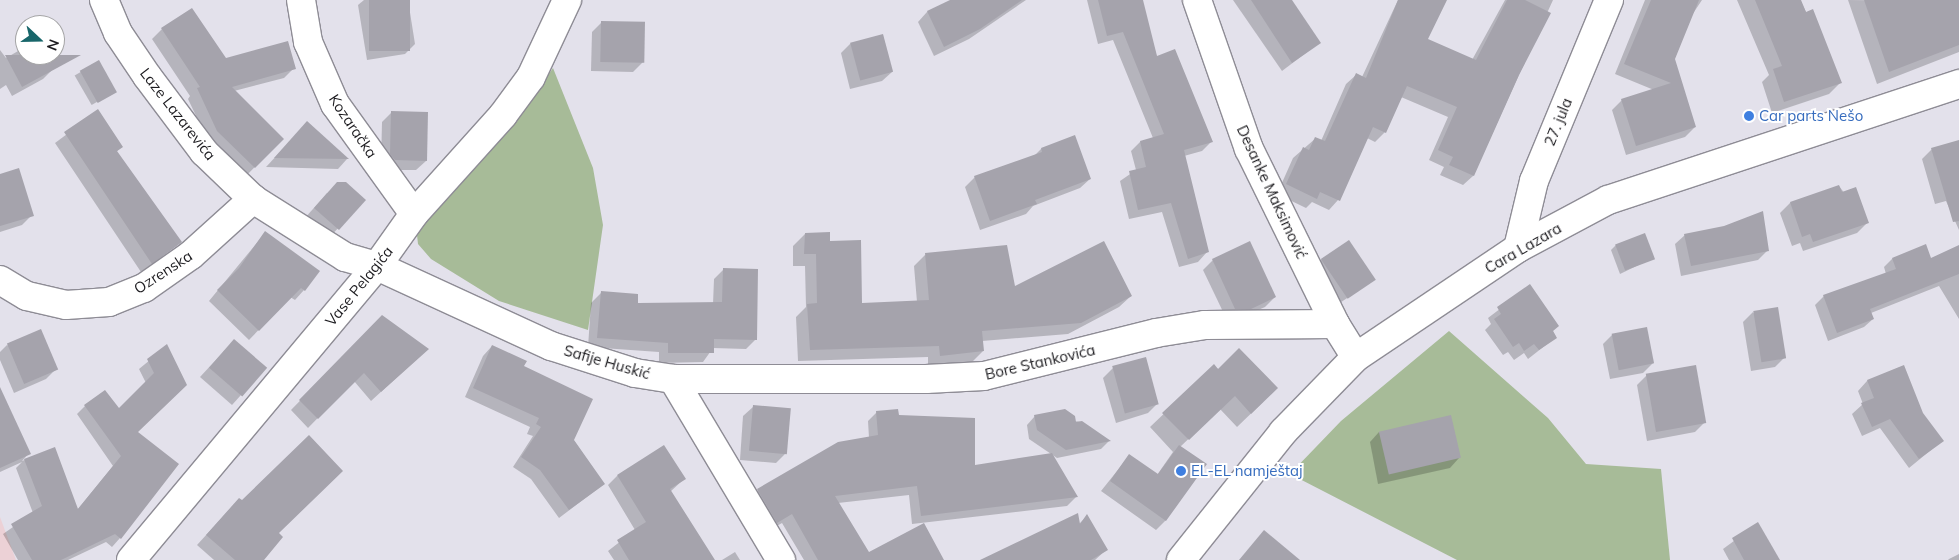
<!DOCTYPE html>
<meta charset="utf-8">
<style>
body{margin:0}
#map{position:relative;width:1959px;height:560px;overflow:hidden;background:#e3e1eb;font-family:Mulish,sans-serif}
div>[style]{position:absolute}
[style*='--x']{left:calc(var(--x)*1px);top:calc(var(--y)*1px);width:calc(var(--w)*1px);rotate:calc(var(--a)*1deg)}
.education>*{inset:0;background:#ecd1d6}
.green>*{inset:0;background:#a7bb98}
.shadow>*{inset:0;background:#0003;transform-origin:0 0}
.building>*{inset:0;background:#a5a3ac;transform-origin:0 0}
.roads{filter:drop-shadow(1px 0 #8e8c95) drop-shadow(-1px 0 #8e8c95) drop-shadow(0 1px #8e8c95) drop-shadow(0 -1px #8e8c95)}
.minor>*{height:28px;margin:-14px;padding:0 14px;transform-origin:14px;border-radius:14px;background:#fff}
.primary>*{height:28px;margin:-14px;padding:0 14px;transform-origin:14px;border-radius:14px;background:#fff}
.dots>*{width:14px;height:14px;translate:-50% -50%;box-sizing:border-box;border:2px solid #fff;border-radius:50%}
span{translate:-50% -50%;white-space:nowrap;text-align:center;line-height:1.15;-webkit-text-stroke:4px #fff;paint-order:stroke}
.street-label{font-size:15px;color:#1c1b1f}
.shop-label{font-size:15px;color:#366cbe}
.left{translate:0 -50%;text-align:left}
.north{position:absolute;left:15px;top:15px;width:50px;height:50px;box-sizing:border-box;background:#fff;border:1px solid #a4a4a5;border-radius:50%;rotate:111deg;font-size:14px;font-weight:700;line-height:20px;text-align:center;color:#1c1b1f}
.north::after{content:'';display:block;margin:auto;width:18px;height:22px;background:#18666a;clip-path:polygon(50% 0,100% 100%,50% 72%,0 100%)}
</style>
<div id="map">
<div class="education">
<div style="clip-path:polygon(0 517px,16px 560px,0 560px)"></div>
</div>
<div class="green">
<div style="clip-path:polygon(553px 68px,593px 168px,603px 225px,588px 330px,499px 301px,431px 259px,418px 244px,417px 235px,424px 222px,529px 103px)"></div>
<div style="clip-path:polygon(1449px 331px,1548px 418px,1586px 464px,1661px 469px,1670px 560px,1457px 560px,1290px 474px,1341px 421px)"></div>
</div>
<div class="shadow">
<div style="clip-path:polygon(364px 0,408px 0,415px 44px,405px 54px,367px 60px,358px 5px)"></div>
<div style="clip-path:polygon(953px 0,1026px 0,969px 39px,934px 56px,918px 22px,927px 12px)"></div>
<div style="clip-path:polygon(1087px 0,1142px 0,1157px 58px,1211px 142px,1202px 151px,1184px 156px,1207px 252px,1198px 262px,1179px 267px,1162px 212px,1129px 219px,1120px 181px,1136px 170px,1131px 151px,1140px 142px,1153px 138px,1113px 40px,1098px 44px)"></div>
<div style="clip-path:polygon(1233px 0,1290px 0,1319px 43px,1282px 71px)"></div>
<div style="clip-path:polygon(1398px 0,1446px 0,1426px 40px,1472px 60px,1505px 0,1553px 0,1473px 176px,1463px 185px,1440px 175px,1444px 167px,1429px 160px,1448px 117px,1401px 97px,1385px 132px,1375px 142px,1367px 138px,1338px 200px,1329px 210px,1312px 202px,1306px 208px,1277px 194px,1293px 158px,1316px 138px,1321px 141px,1346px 84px,1356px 75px,1362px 77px)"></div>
<div style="clip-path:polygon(1645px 0,1702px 0,1692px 15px,1673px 59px,1695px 127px,1685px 137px,1626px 155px,1612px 110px,1622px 100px,1654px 90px,1615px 74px)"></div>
<div style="clip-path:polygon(1737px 0,1800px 0,1841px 82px,1829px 94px,1772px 113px,1762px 82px,1769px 75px)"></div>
<div style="clip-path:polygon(1848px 0,1959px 1px,1959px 52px,1877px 84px)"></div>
<div style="clip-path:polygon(602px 22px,643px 62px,633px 72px,591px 71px,592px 32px)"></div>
<div style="clip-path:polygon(162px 29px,235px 75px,294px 68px,284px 78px,234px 91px,282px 139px,245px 177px,208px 141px,188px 99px,190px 96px,152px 39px)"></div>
<div style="clip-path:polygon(55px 30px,64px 43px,55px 51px)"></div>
<div style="clip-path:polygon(851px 43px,892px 72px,882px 81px,850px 89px,841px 53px)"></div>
<div style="clip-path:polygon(25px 47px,25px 55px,50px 55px,53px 69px,43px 79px,12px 96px,6px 85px,0 89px,0 50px,6px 58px)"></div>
<div style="left:98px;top:62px;width:34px;height:27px;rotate:60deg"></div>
<div style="clip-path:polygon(98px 111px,122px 147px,116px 152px,181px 242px,141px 272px,55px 143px)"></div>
<div style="clip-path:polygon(392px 112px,426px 161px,416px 170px,385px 170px,381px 164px,382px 122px)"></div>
<div style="clip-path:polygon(307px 123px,347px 159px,338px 169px,266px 167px)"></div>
<div style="clip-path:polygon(1074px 137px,1090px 179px,1080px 188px,1033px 206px,1026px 214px,980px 230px,965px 187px,975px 177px,1034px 156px,1041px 149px)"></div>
<div style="clip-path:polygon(1959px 141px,1959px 230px,1946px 201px,1935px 204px,1922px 159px,1932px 149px)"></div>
<div style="clip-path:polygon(0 176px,32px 215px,22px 225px,0 232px)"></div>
<div style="clip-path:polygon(1839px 186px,1867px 223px,1857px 233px,1803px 251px,1800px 243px,1792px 246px,1780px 213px,1790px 203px)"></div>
<div style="clip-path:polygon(327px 193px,364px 200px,328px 239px,305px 218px)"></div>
<div style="clip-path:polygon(265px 233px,304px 290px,295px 300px,290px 297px,249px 340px,209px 301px)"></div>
<div style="clip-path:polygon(805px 234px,829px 242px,861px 305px,917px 302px,914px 266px,925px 255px,1014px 287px,1131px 296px,1119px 307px,1068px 334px,982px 341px,983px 351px,971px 363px,928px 367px,928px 357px,798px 361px,796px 317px,806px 307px,805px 266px,793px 266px,793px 246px)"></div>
<div style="clip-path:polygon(1685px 235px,1768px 250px,1758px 260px,1681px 276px,1675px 244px)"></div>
<div style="left:1348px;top:242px;width:46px;height:46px;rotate:56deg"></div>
<div style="clip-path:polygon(1616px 245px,1653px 258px,1620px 274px,1611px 250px)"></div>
<div style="clip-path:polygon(1925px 246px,1930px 259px,1959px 246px,1959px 319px,1939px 286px,1871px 313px,1873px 319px,1864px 327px,1828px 341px,1815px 305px,1824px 296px,1886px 274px,1884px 267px,1892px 259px)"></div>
<div style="clip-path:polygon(1213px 260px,1275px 297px,1265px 307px,1240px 318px,1226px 318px,1203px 270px)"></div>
<div style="clip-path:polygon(724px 269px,756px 339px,746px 349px,713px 348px,703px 362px,659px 363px,659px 352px,588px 347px,591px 303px,601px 293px,636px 304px,713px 304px,714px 279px)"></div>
<div style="clip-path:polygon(1530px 286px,1556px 337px,1528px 359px,1524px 353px,1514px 360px,1508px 352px,1503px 355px,1485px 330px,1491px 324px,1488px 318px)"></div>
<div style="clip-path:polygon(1753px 312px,1785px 357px,1775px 367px,1751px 371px,1743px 322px)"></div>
<div style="clip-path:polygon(382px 317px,418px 358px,371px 401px,354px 381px,308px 428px,291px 410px)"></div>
<div style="clip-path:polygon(1613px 334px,1653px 363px,1643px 373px,1610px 379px,1603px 344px)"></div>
<div style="clip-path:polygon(7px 345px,56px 369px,46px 379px,14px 393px,0 360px,0 352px)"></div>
<div style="clip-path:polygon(167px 346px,137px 432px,120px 538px,112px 547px,106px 542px,68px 560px,18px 560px,3px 534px,33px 513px,16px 468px,22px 462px,0 472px,0 428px,29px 453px,22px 461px,55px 449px,77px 510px,113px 466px,77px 414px,85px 406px,119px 410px,146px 383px,139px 369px)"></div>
<div style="clip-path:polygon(492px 346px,523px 367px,604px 484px,559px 518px,531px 479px,513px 467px,533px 436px,527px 434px,530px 427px,465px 397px,483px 356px)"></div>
<div style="clip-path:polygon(225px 350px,241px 395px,232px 405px,200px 377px)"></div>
<div style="clip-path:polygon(1214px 366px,1263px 402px,1237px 427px,1220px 409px,1180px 447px,1166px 520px,1156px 530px,1101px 491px,1129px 456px,1157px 475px,1173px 452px,1150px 427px)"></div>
<div style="clip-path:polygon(1903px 366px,1922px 414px,1942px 441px,1909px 468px,1880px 428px,1862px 436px,1852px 414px,1863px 404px,1858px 391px,1867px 381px)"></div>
<div style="clip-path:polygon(1113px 368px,1158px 403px,1148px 413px,1116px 423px,1103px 378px)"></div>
<div style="clip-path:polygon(1647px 375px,1705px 422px,1695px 432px,1647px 441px,1637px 385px)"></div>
<div style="clip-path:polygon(753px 407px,786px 453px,776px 463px,740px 460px,743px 416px)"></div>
<div style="clip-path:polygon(877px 412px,898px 416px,974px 466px,1076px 497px,1067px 506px,912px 524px,909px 495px,838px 503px,868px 554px,942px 560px,804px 560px,782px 523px,768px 531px,749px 500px,758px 490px,869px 438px,868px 421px)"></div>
<div style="clip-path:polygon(1035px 416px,1081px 422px,1109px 441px,1101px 449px,1057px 458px,1029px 439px,1027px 425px)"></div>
<div style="clip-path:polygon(1379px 432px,1459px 458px,1450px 468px,1378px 484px,1370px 442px)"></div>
<div style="clip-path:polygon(617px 476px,684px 479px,670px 492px,713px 560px,614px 560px,608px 551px,635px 530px,608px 485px)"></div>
<div style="clip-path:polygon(239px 499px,277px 533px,262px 560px,214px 560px,197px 545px)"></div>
<div style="clip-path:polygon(1087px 516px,1106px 550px,1095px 560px,983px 560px,1079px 524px)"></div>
<div style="clip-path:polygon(1757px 524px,1779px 560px,1729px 560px,1723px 549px)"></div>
<div style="clip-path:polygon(735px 552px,740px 560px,722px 560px)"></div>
<div style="clip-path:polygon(1959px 554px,1959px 560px,1948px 560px,1949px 559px)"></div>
</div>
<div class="building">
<div style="left:369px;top:0;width:41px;height:51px"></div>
<div style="clip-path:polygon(950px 0,1022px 0,980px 29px,944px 47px,927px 11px)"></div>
<div style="clip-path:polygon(1098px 0,1143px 0,1157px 56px,1175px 49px,1213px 142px,1184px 150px,1209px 252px,1188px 259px,1171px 203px,1138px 210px,1129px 171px,1146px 167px,1140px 141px,1164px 134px,1123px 32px,1107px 36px)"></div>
<div style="clip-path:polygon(1251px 0,1292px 0,1321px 43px,1292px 63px)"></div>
<div style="clip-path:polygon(1398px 0,1447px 0,1428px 39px,1476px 60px,1507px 0,1525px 0,1551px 13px,1519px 75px,1474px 176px,1449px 165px,1453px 157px,1438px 150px,1457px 107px,1407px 86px,1386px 133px,1373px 127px,1340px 201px,1320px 192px,1317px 199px,1286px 184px,1303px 147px,1309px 150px,1315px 137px,1325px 141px,1356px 73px,1366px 78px)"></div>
<div style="clip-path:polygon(1651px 0,1699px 0,1675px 59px,1696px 127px,1636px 146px,1621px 99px,1671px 83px,1624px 64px)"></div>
<div style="clip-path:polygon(1755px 0,1801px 0,1806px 12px,1813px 9px,1842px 83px,1784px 102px,1773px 69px,1782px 66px)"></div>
<div style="clip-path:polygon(1864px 0,1959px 0,1959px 45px,1889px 72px)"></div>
<div style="clip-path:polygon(192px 8px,226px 58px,288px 41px,296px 69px,232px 87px,284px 139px,255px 168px,217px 131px,197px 88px,200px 87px,161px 28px)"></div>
<div style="left:601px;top:21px;width:44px;height:41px;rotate:1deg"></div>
<div style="left:883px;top:34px;width:39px;height:34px;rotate:75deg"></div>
<div style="clip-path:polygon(5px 55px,81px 55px,22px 87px)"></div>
<div style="left:99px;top:60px;width:37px;height:22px;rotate:61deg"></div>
<div style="clip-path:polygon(98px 109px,123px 147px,117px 151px,182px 242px,152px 264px,64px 132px)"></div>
<div style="clip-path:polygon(391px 111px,428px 112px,427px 161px,395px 160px,390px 154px)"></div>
<div style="clip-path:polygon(307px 121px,349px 159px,274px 158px)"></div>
<div style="clip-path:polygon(1075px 135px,1091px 179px,1035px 200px,1037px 204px,990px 221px,974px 176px,1042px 152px,1041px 148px)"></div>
<div style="clip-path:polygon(1959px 140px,1959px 221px,1953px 222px,1931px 148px)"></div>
<div style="clip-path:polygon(19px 168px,34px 216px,0 226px,0 174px)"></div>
<div style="clip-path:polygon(337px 182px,346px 182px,366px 200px,339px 230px,314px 208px)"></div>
<div style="clip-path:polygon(1839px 185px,1842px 192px,1856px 187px,1869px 223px,1813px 242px,1810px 234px,1802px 237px,1790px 202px)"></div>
<div style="clip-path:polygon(1763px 211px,1769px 251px,1691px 266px,1684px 234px,1724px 226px)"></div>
<div style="clip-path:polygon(265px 231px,320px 271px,305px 291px,301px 288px,259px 331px,217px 290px,239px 268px)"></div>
<div style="clip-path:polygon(830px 232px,830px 241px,861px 240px,862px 303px,929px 300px,925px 253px,1007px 245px,1015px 286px,1104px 241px,1132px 296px,1081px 323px,982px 331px,984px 351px,940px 356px,939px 346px,810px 350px,807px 304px,817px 303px,816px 254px,804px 254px,805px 233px)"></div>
<div style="left:1645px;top:233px;width:28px;height:32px;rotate:69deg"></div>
<div style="left:1349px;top:240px;width:48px;height:34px;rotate:56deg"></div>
<div style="clip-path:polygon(1250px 241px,1276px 297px,1251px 309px,1235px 309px,1212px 259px)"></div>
<div style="clip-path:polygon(1926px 244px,1931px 258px,1959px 245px,1959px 274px,1870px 309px,1874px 319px,1837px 333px,1823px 295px,1896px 269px,1892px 258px)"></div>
<div style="clip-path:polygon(723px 268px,758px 269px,757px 340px,714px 339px,714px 353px,668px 353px,668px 343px,597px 338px,601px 291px,638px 294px,638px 303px,722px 302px)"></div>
<div style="clip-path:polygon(1530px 284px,1559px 326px,1553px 331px,1557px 338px,1539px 350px,1534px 344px,1524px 351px,1519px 343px,1513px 347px,1494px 319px,1501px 314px,1497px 307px)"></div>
<div style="left:1778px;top:307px;width:52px;height:25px;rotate:81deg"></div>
<div style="clip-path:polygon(382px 315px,429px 349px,381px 392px,364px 373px,318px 419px,299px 400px)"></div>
<div style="left:1647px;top:327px;width:37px;height:36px;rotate:79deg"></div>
<div style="left:41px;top:329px;width:44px;height:37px;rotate:67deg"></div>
<div style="left:234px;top:339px;width:44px;height:38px;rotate:41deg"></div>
<div style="clip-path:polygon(167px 344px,187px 385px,138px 432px,179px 464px,121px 539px,115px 534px,61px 560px,32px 560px,11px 524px,42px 506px,24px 459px,55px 447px,78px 509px,121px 456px,84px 405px,105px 390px,119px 408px,154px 373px,147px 359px)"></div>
<div style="clip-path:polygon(492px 345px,527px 361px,524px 366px,593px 399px,574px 440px,605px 484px,569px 510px,540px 470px,521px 457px,541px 427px,536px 424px,539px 418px,473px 388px)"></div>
<div style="clip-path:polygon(1239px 348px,1278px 388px,1251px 414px,1235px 396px,1189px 440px,1162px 413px,1214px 364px,1218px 369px)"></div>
<div style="left:1146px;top:357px;width:49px;height:35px;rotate:75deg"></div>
<div style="left:1696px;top:365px;width:59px;height:51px;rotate:80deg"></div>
<div style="clip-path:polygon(1904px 365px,1923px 413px,1944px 441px,1919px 459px,1890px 419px,1872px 427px,1861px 403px,1874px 398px,1867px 380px)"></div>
<div style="clip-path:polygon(0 387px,31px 454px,0 468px)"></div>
<div style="left:753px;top:405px;width:38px;height:46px;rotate:5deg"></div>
<div style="clip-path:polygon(898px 409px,899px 415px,975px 418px,975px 465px,1052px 453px,1078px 497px,921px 516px,917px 486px,835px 496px,869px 552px,924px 523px,944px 560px,818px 560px,792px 514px,777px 523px,757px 489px,838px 442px,878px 435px,876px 411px)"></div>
<div style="clip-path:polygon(1065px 409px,1075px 416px,1076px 422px,1082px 421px,1111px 441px,1066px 450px,1037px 430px,1034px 415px)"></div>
<div style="left:1451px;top:415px;width:44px;height:74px;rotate:77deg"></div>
<div style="clip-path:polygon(309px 435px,343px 471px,279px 533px,283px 537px,264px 560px,235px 560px,206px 535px,239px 498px,242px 500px)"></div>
<div style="clip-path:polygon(664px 445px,686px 479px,670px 489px,715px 560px,629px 560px,617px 540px,646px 522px,617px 475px)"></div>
<div style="clip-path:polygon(1179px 445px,1207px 464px,1166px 521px,1110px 481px,1129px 454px,1158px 474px)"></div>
<div style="clip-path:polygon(1078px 513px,1080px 524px,1087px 514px,1108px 550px,1091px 560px,980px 560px)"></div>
<div style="clip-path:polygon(1758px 522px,1780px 560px,1744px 560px,1732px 538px)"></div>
<div style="clip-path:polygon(1264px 530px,1300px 560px,1239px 560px)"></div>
</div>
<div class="roads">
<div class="minor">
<div style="--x:104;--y:0;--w:36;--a:67"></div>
<div style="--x:118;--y:33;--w:52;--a:56"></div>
<div style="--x:147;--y:76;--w:95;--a:53.1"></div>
<div style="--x:204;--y:152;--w:68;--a:43.8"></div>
<div style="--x:253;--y:199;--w:109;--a:32.2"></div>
<div style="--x:345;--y:257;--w:33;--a:16"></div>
<div style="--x:377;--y:266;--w:192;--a:24.7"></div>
<div style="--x:551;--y:346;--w:88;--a:17.8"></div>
<div style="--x:635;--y:373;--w:38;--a:9"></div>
<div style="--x:673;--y:379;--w:211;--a:59.2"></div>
<div style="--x:301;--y:0;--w:43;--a:80.5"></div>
<div style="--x:308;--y:42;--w:68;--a:66.5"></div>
<div style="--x:335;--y:104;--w:135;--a:54.3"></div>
<div style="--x:1197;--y:0;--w:158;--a:70.8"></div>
<div style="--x:1249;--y:149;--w:195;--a:63.8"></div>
<div style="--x:1518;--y:248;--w:69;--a:-76.6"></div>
<div style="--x:1534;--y:181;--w:196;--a:-67.5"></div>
<div style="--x:0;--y:280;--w:31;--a:31"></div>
<div style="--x:27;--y:296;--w:40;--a:13"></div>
<div style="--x:66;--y:305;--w:43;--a:-4"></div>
<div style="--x:109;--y:302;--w:38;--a:-22"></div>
<div style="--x:144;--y:288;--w:57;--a:-35.1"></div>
<div style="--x:191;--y:255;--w:84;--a:-42.1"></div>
<div style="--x:673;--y:379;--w:253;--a:0"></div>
<div style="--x:926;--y:379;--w:58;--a:-3"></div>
<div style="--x:984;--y:376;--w:177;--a:-14"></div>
<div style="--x:1156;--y:333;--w:50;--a:-9.3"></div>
<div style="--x:1205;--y:325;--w:130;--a:-0.4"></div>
<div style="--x:1335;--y:324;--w:39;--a:58"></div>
<div style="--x:131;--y:560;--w:383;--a:-50.1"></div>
<div style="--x:377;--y:266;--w:64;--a:-54.6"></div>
<div style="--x:414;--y:214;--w:133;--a:-48"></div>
<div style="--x:503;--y:115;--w:47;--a:-53.6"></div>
<div style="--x:531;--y:77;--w:85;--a:-64.9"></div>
</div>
<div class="primary">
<div style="--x:1181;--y:560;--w:164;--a:-51.4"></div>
<div style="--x:1283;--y:432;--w:105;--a:-45.8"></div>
<div style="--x:1356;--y:357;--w:195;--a:-33.9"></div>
<div style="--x:1518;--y:248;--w:102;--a:-28.1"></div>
<div style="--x:1608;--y:200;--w:370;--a:-18.3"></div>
</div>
</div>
<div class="dots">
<div style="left:1749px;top:116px;background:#3f7fe0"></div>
<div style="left:1181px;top:471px;background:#3f7fe0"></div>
</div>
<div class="street-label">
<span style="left:178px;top:114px;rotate:52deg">Laze Lazarevića</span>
<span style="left:1558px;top:122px;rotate:-68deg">27. jula</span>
<span style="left:353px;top:126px;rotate:56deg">Kozaračka</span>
<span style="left:1272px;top:192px;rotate:65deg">Desanke Maksimović</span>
<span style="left:1523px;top:248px;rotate:-30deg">Cara Lazara</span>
<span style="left:163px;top:272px;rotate:-33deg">Ozrenska</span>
<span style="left:359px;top:286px;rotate:-51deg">Vase Pelagića</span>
<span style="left:607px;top:362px;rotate:16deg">Safije Huskić</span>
<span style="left:1040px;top:362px;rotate:-13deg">Bore Stankovića</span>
</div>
<div class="shop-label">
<span class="left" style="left:1759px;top:116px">Car parts Nešo</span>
<span class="left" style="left:1191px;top:471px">EL-EL namještaj</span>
</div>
<div class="north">N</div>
</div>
